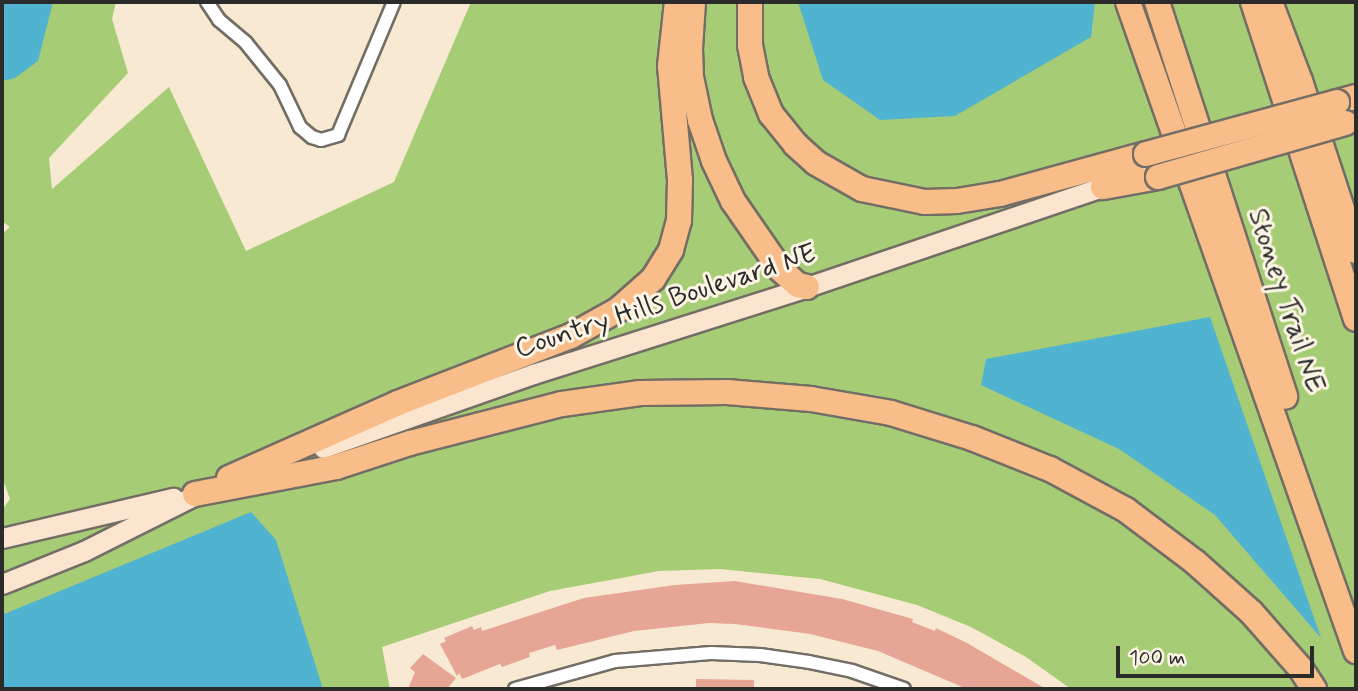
<!DOCTYPE html>
<style>
body{margin:0}
#map{position:relative;width:1358px;height:691px;overflow:hidden;background:#f8e9d2;font-family:Mynerve,sans-serif}
div>[style]{position:absolute}
[style*='--x']{left:calc(var(--x)*1px);top:calc(var(--y)*1px);width:calc(var(--w)*1px);rotate:calc(var(--a)*1deg)}
.green>*{inset:0;background:#a7cc76}
.water>*{inset:0;background:#50b3cf}
.building>*{inset:0;background:#e6a595;transform-origin:0 0}
.roads{filter:drop-shadow(2px 0 #736e65) drop-shadow(-2px 0 #736e65) drop-shadow(0 2px #736e65) drop-shadow(0 -2px #736e65)}
.minor>*{height:12px;margin:-6px;padding:0 6px;transform-origin:6px;border-radius:6px;background:#fff}
.secondary>*{height:19px;margin:-9.5px;padding:0 9.5px;transform-origin:9.5px;border-radius:9.5px;background:#fce5cf}
.motorway>*{height:24px;margin:-12px;padding:0 12px;transform-origin:12px;border-radius:12px;background:#f8bd88}
.bridges{filter:drop-shadow(2px 0 #736e65) drop-shadow(-2px 0 #736e65) drop-shadow(0 2px #736e65) drop-shadow(0 -2px #736e65)}
.motorway-bridge>*{height:24px;margin:-12px;padding:0 12px;transform-origin:12px;border-radius:12px;background:#f8bd88}
span{translate:-50% -50%;white-space:nowrap;text-align:center;line-height:1.15;-webkit-text-stroke:6px #fcf5e5;paint-order:stroke}
.street-label{font-size:28px;color:#2b2b2b}
.frame{position:absolute;inset:0;border:4px solid #2b2b2b;pointer-events:none}
.scale{position:absolute;left:1116px;top:646px;width:198px;height:32px;box-sizing:border-box;border:4px solid #2b2b2b;border-top:0;padding-left:9px;font-size:21px;line-height:24px;white-space:nowrap;color:#2b2b2b;-webkit-text-stroke:5px #fcf5e5;paint-order:stroke}
</style>
<div id="map">
<div class="green">
<div style="clip-path:polygon(2px 2px,116px 2px,112px 19px,128px 73px,49px 158px,52px 189px,169px 87px,246px 251px,394px 182px,471px 2px,1356px 2px,1356px 689px,1071px 689px,1026px 657px,971px 627px,917px 605px,820px 579px,720px 569px,659px 571px,550px 591px,382px 647px,390px 689px,2px 689px,2px 510px,10px 499px,2px 477px,2px 234px,10px 227px,2px 221px)"></div>
</div>
<div class="water">
<div style="clip-path:polygon(2px 2px,53px 2px,38px 61px,15px 78px,2px 81px)"></div>
<div style="clip-path:polygon(798px 2px,1095px 2px,1091px 37px,955px 116px,880px 120px,823px 80px)"></div>
<div style="clip-path:polygon(1210px 317px,1321px 638px,1215px 515px,1119px 449px,981px 385px,986px 359px)"></div>
<div style="clip-path:polygon(251px 512px,276px 540px,323px 689px,2px 689px,2px 615px)"></div>
</div>
<div class="building">
<div style="clip-path:polygon(735px 581px,842px 599px,913px 619px,912px 622px,935px 631px,936px 628px,967px 643px,1046px 689px,967px 689px,878px 651px,810px 634px,735px 624px,709px 623px,634px 631px,557px 650px,555px 645px,529px 653px,530px 657px,502px 667px,500px 664px,462px 679px,459px 673px,457px 676px,440px 644px,446px 641px,444px 638px,472px 626px,474px 630px,481px 627px,482px 631px,584px 598px,675px 585px)"></div>
<div style="clip-path:polygon(423px 654px,456px 678px,447px 689px,408px 689px,415px 672px,410px 668px)"></div>
<div style="left:696px;top:679px;width:58px;height:10px;rotate:1deg"></div>
</div>
<div class="roads">
<div class="minor">
<div style="--x:207;--y:2;--w:22;--a:56"></div>
<div style="--x:219;--y:20;--w:35;--a:40"></div>
<div style="--x:246;--y:43;--w:54;--a:51"></div>
<div style="--x:280;--y:85;--w:47;--a:64.5"></div>
<div style="--x:300;--y:127;--w:16;--a:40"></div>
<div style="--x:312;--y:137;--w:9;--a:18"></div>
<div style="--x:321;--y:140;--w:18;--a:-16"></div>
<div style="--x:338;--y:135;--w:144;--a:-67.2"></div>
<div style="--x:515;--y:689;--w:104;--a:-15.6"></div>
<div style="--x:615;--y:661;--w:96;--a:-4.8"></div>
<div style="--x:711;--y:653;--w:49;--a:2.3"></div>
<div style="--x:760;--y:655;--w:49;--a:8.1"></div>
<div style="--x:809;--y:662;--w:44;--a:11.8"></div>
<div style="--x:852;--y:671;--w:55;--a:19.1"></div>
</div>
<div class="secondary">
<div style="--x:323;--y:448;--w:223;--a:-19.4"></div>
<div style="--x:533;--y:374;--w:287;--a:-17.6"></div>
<div style="--x:807;--y:287;--w:324;--a:-18.7"></div>
<div style="--x:2;--y:538;--w:176;--a:-13.2"></div>
<div style="--x:2;--y:584;--w:88;--a:-21.9"></div>
<div style="--x:84;--y:551;--w:136;--a:-26.6"></div>
</div>
<div class="motorway">
<div style="--x:693;--y:2;--w:47;--a:93.7"></div>
<div style="--x:690;--y:49;--w:28;--a:88"></div>
<div style="--x:691;--y:77;--w:44;--a:78.2"></div>
<div style="--x:700;--y:120;--w:43;--a:71.1"></div>
<div style="--x:714;--y:161;--w:44;--a:64.6"></div>
<div style="--x:733;--y:201;--w:83;--a:55.3"></div>
<div style="--x:780;--y:269;--w:24;--a:42"></div>
<div style="--x:798;--y:285;--w:9;--a:13"></div>
<div style="--x:750;--y:2;--w:43;--a:90"></div>
<div style="--x:750;--y:45;--w:33;--a:79"></div>
<div style="--x:756;--y:77;--w:40;--a:68"></div>
<div style="--x:771;--y:114;--w:38;--a:51"></div>
<div style="--x:795;--y:144;--w:28;--a:42"></div>
<div style="--x:816;--y:163;--w:53;--a:29.5"></div>
<div style="--x:862;--y:189;--w:64;--a:11.7"></div>
<div style="--x:925;--y:202;--w:32;--a:-2"></div>
<div style="--x:957;--y:201;--w:44;--a:-9.2"></div>
<div style="--x:1000;--y:194;--w:151;--a:-15.3"></div>
<div style="--x:1128;--y:2;--w:688;--a:70.64"></div>
<div style="--x:1157;--y:2;--w:415;--a:72"></div>
<div style="--x:1253;--y:2;--w:333;--a:72"></div>
<div style="--x:1270;--y:2;--w:85;--a:69.2"></div>
<div style="--x:1300;--y:81;--w:179;--a:71.8"></div>
<div style="--x:1337;--y:102;--w:20;--a:-15"></div>
<div style="--x:1103;--y:187;--w:56;--a:-10.3"></div>
<div style="--x:229;--y:478;--w:185;--a:-23.9"></div>
<div style="--x:398;--y:403;--w:186;--a:-21.2"></div>
<div style="--x:571;--y:336;--w:54;--a:-29"></div>
<div style="--x:618;--y:310;--w:47;--a:-41.5"></div>
<div style="--x:653;--y:279;--w:34;--a:-58"></div>
<div style="--x:671;--y:250;--w:30;--a:-75"></div>
<div style="--x:679;--y:221;--w:41;--a:-88.6"></div>
<div style="--x:680;--y:180;--w:114;--a:-95"></div>
<div style="--x:670;--y:66;--w:64;--a:-83.8"></div>
<div style="--x:195;--y:494;--w:144;--a:-10.8"></div>
<div style="--x:336;--y:467;--w:78;--a:-18"></div>
<div style="--x:410;--y:443;--w:157;--a:-14.4"></div>
<div style="--x:562;--y:404;--w:79;--a:-8"></div>
<div style="--x:640;--y:393;--w:87;--a:-0.7"></div>
<div style="--x:727;--y:392;--w:84;--a:4.8"></div>
<div style="--x:811;--y:399;--w:81;--a:9.9"></div>
<div style="--x:891;--y:413;--w:85;--a:17.2"></div>
<div style="--x:972;--y:438;--w:84;--a:21.7"></div>
<div style="--x:1050;--y:469;--w:86;--a:28.3"></div>
<div style="--x:1126;--y:510;--w:86;--a:37"></div>
<div style="--x:1195;--y:562;--w:75;--a:41.8"></div>
<div style="--x:1251;--y:612;--w:76;--a:48.7"></div>
<div style="--x:1301;--y:669;--w:24;--a:57"></div>
</div>
</div>
<div class="bridges">
<div class="motorway-bridge">
<div style="--x:1146;--y:154;--w:198;--a:-15.2"></div>
<div style="--x:1158;--y:177;--w:195;--a:-16.1"></div>
</div>
</div>
<div class="street-label">
<span style="left:1285px;top:301px;rotate:72deg">Stoney Trail NE</span>
<span style="left:666px;top:302px;rotate:-18deg">Country Hills Boulevard NE</span>
</div>
<div class="frame"></div>
<div class="scale">100 m</div>
</div>
